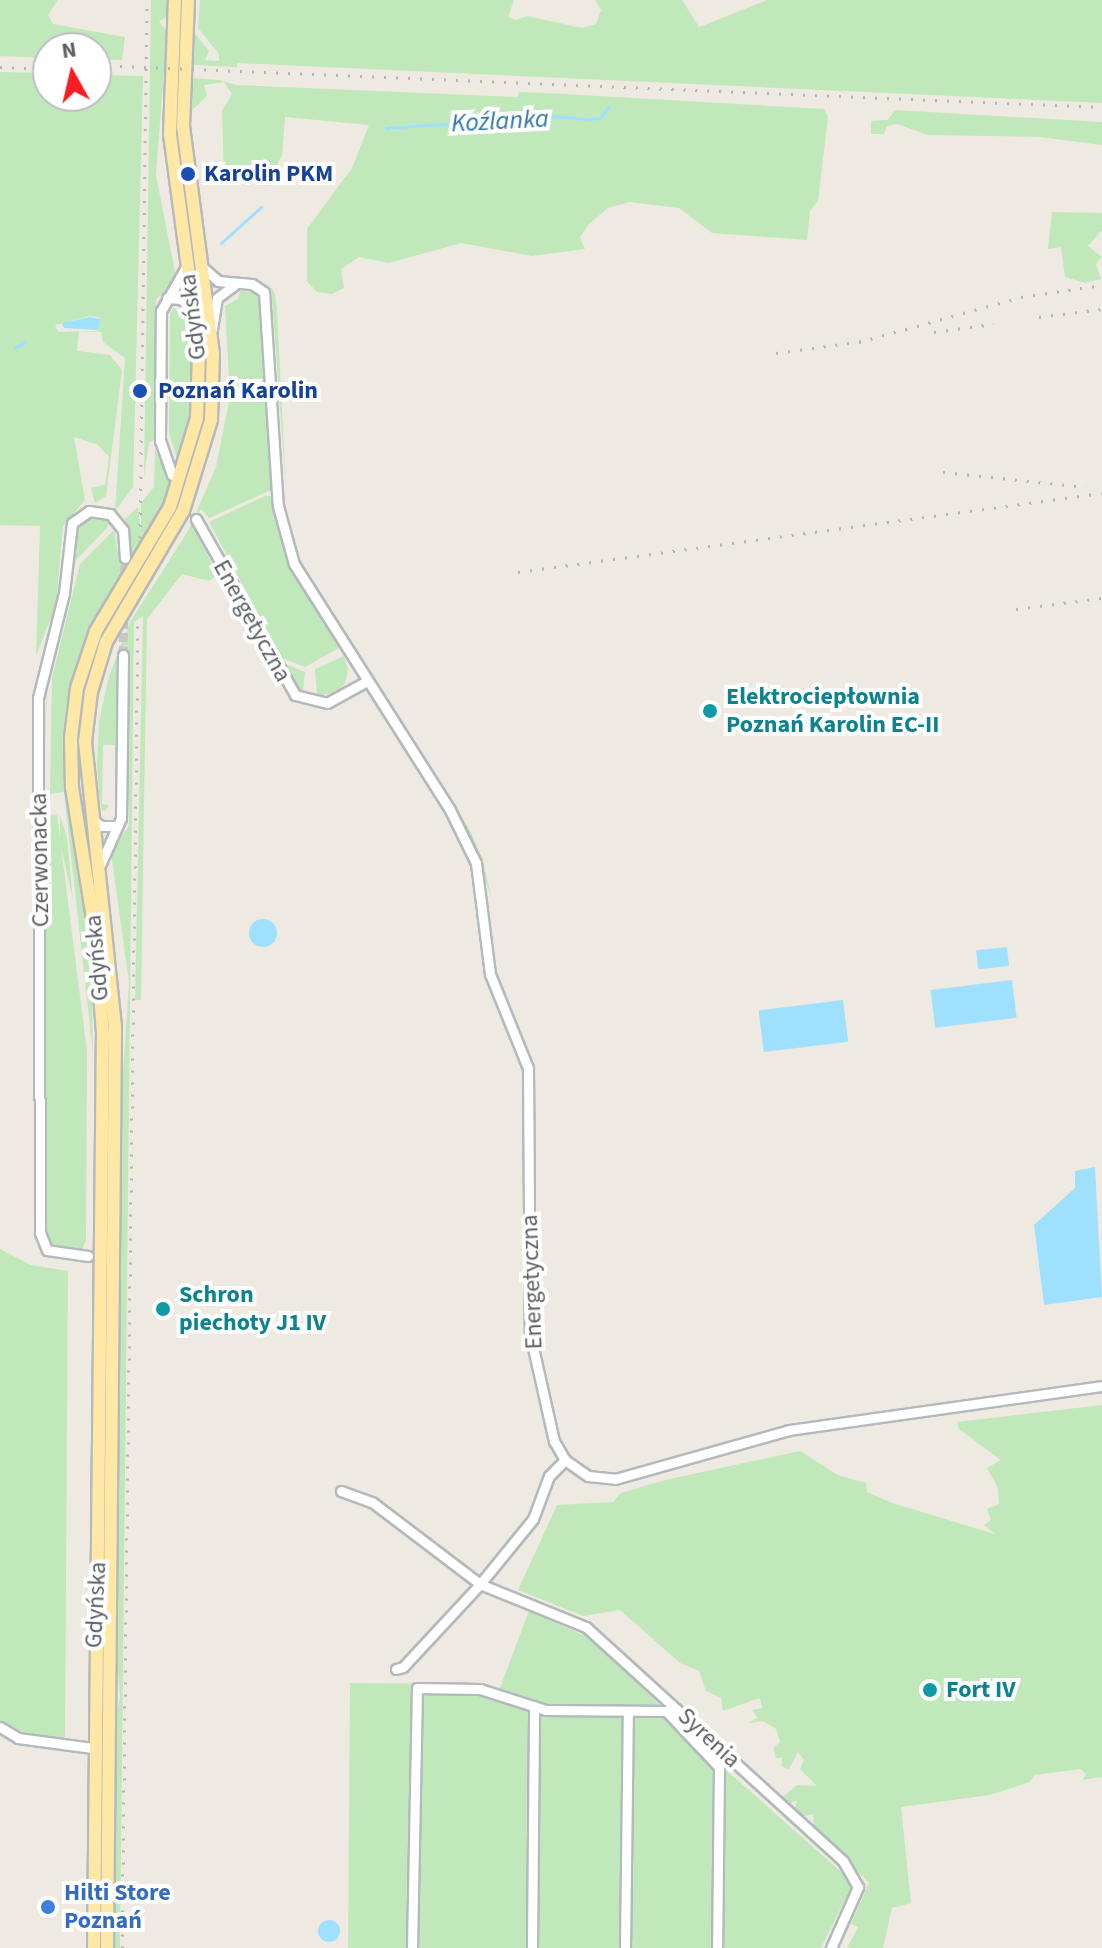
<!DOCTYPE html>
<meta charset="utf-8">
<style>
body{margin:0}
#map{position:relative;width:1102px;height:1948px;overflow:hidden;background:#eeeae1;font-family:"Source Sans 3",sans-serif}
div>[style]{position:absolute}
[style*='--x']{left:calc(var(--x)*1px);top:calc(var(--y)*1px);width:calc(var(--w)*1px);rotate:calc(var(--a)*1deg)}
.green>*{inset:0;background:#c0e8bb}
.water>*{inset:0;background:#a0e0ff;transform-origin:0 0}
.round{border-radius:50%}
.stream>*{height:3px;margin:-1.5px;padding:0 1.5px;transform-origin:1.5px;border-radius:1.5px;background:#a0e0ff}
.minor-tunnel>*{height:9px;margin-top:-4.5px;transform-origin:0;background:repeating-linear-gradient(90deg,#c9c7c2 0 9px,transparent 0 13.5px)}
.roads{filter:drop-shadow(2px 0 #b4b9bd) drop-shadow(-2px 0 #b4b9bd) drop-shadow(0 2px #b4b9bd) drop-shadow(0 -2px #b4b9bd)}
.minor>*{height:9px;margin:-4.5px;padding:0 4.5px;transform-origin:4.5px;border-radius:4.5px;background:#fff}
.major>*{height:12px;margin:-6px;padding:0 6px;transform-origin:6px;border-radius:6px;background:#ffe7a5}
.rail>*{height:3px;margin-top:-1.5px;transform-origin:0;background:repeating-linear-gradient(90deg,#b3b4b4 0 2px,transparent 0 12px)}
.dots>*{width:22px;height:22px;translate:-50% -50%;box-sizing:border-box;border:4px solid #fff;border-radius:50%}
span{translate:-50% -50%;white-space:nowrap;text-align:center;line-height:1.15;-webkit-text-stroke:8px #fff;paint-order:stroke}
.transit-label{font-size:24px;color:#164399;font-weight:700}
.left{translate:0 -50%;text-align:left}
.street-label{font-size:24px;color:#5a5f63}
.culture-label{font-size:24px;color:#0d838f;font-weight:700}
.shop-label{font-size:24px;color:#366cbe;font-weight:700}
.water-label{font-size:26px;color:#3077a7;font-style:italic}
.north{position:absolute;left:32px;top:32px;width:80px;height:80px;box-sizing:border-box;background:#fff;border:2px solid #bdbfc1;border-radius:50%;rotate:352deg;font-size:22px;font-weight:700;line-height:32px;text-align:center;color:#5a5f63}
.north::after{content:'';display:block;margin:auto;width:28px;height:36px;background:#f81d23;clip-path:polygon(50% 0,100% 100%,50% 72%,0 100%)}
</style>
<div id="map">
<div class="green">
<div style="clip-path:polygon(0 0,58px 0,48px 15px,53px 24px,125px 37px,122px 60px,96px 59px,96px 48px,48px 48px,48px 58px,0 56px)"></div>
<div style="clip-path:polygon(151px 0,169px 0,167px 17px,159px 21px,167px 32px,156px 175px,175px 272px,171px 285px,156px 299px,155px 439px,149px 443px,144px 477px)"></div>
<div style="clip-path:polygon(200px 0,514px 0,508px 17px,516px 20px,527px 16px,582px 28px,596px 24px,601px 10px,595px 0,682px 0,699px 27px,767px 0,1102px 0,1102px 103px,237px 63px,237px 67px,193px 65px,192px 78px,219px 80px,236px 85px,518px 97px,519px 92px,546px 93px,824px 109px,828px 117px,818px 201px,810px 211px,807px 240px,712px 233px,679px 208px,629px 202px,608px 208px,589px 224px,580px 237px,585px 249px,532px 256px,461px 243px,389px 263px,359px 257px,341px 269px,344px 288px,332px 294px,317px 292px,307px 281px,307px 229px,352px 168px,369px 125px,285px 117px,282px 155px,266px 186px,224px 177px,222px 111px,232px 94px,224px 82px,204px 85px,207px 96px,191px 111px,193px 31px,209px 51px,205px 60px,219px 61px,219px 54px,198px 28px)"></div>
<div style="clip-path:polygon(evenodd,0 72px,48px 73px,48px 96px,96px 96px,96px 75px,143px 76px,133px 487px,115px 511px,125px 358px,103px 342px,101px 332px,79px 331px,77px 351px,110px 355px,122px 370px,106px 496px,95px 503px,91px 488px,105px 485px,109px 457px,98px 445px,74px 437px,85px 500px,63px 526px,56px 605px,36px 656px,40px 526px,0 525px,0 72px,90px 316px,100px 318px,98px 331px,58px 332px,55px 325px,90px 316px)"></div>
<div style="clip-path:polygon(895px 110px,1102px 122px,1102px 145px,1040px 137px,928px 135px,897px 124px,887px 126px,884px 134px,871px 134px,871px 121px,887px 120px)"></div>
<div style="clip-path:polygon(1052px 212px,1102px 213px,1102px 230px,1088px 246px,1102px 257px,1096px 264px,1101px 279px,1085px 283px,1065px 277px,1061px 247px,1048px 249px)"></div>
<div style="clip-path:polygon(271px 287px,275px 294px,277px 310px,286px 489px)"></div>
<div style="clip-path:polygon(240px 291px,254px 292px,260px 301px,271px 490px,209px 518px,201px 509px,193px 525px,217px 575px,209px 581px,182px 574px,147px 619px,141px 1000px,135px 1000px,143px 616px,134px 622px,120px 1948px,113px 1948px,114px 1725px,120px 1697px,115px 1638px,122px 1091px,129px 982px,111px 853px,129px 825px,127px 653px,118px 659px,117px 802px,115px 745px,103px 745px,102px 804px,109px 805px,105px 811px,102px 810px,99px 793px,97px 765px,99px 721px,109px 676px,130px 622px,188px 531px,216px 467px,230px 396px,225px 306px,238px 299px)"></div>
<div style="clip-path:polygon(174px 308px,187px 319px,192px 343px,192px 401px,185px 447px,163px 508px,90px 630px,66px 724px,66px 794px,91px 951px,93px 1054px,64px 792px,50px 794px,52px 678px,80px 564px,114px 530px,119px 561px,129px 555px,125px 519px,138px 507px,141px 537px,141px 503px,154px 487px,155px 449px,169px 480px,178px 462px,169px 433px,170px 313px)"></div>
<div style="clip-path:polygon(265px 496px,272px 496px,290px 569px,339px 648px,305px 667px,282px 658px,209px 522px)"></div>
<div style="clip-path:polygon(99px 516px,109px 521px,107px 528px,76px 560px,67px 605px,48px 666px,43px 794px,47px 666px,68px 596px,75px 530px,87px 518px)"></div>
<div style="clip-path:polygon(344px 656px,348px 669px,345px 684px,334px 693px,317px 696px,315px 669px)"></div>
<div style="clip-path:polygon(280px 662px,305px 672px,303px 692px,292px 682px)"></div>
<div style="clip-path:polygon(393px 713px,469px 828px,482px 858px,492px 899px,467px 829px)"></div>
<div style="clip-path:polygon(43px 815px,57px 815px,87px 1051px,86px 1241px,81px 1251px,50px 1247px,45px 1236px)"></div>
<div style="clip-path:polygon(60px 815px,67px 838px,73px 900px,60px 842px)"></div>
<div style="clip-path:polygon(535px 1066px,535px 1290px,539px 1318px,534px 1305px)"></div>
<div style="clip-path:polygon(0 1249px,31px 1265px,68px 1271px,65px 1741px,30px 1735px,0 1721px)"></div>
<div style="clip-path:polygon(1102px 1405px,1102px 1777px,1082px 1780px,1086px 1775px,1081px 1769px,1034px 1775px,1030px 1782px,990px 1795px,901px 1807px,911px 1903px,892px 1908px,883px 1948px,847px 1948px,858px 1927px,851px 1924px,869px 1883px,814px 1828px,813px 1814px,801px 1817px,795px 1808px,797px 1800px,787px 1805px,780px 1799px,797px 1785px,817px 1786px,800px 1769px,804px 1760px,798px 1752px,789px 1769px,782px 1767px,782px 1758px,776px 1758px,773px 1748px,780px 1742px,776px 1729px,763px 1721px,747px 1723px,758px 1718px,752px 1710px,762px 1708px,760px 1698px,723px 1711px,721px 1698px,706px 1691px,699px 1671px,680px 1663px,620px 1610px,583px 1616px,518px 1590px,557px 1505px,613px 1502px,621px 1493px,665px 1480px,800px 1451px,838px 1475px,866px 1483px,867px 1492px,892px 1503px,995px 1534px,984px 1525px,991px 1520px,987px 1509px,999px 1504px,998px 1488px,987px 1468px,1001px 1460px,959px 1429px,957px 1422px)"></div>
<div style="clip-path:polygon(529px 1611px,592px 1639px,725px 1769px,849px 1879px,850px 1890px,821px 1948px,348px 1948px,350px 1683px,471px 1684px,498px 1693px)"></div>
</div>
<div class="water">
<div style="clip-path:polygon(90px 317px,100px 319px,98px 330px,64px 328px,62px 323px)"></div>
<div class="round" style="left:249px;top:919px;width:28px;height:28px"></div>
<div style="left:1007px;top:947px;width:19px;height:31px;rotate:84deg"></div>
<div style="left:1012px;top:980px;width:38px;height:82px;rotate:83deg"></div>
<div style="left:843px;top:1000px;width:42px;height:85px;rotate:83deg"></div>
<div style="clip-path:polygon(1095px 1167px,1102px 1297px,1044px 1305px,1034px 1225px,1075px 1188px,1075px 1171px)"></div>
<div class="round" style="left:318px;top:1920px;width:22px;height:22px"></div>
</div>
<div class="stream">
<div style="--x:386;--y:128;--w:167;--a:-4.1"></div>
<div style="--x:553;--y:116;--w:34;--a:5"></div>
<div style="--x:587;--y:119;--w:13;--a:-4"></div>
<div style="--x:600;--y:118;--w:15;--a:-53"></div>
<div style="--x:221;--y:243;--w:54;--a:-42"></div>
<div style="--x:15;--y:348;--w:10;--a:-29"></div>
</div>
<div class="minor-tunnel">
<div style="--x:123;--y:655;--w:97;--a:-88.8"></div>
</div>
<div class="roads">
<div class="minor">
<div style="--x:201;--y:266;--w:23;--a:41"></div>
<div style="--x:218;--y:281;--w:34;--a:5"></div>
<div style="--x:252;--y:284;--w:14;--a:34"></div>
<div style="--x:264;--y:292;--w:214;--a:86.3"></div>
<div style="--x:278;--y:506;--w:60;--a:74.6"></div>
<div style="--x:294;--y:564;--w:291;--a:57.6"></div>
<div style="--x:450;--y:810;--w:59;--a:63.9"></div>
<div style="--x:476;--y:863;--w:112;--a:82.8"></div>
<div style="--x:490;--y:974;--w:101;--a:68"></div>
<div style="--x:528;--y:1068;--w:266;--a:89.6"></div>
<div style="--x:530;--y:1334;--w:110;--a:77.4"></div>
<div style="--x:554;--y:1441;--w:22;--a:60"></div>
<div style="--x:565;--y:1460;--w:28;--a:35"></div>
<div style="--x:588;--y:1476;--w:27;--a:6"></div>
<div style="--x:615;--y:1479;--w:181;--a:-15.7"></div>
<div style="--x:789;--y:1430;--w:316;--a:-8"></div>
<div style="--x:167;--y:298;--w:14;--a:4"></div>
<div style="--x:181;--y:299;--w:16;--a:43"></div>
<div style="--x:212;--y:329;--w:31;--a:-81"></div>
<div style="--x:217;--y:298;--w:21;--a:-37"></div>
<div style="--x:172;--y:475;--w:36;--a:-109"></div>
<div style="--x:160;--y:441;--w:130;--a:-89.6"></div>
<div style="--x:161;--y:311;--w:53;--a:-60.5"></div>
<div style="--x:196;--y:519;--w:202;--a:60.6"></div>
<div style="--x:295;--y:695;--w:33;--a:14"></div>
<div style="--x:327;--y:703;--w:46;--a:-28.8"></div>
<div style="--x:92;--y:819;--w:11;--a:38"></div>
<div style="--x:101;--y:826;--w:16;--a:0"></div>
<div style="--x:101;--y:863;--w:49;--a:-66"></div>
<div style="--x:121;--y:818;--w:163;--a:-89.3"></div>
<div style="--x:88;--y:1256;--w:41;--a:-171.7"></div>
<div style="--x:47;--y:1250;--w:18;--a:-112"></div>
<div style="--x:40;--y:1233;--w:535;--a:-90.21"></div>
<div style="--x:38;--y:698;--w:108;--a:-76.1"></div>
<div style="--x:64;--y:593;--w:70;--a:-83.5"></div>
<div style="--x:72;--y:523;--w:21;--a:-35"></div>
<div style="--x:89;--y:511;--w:21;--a:8"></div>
<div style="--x:110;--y:514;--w:21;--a:51"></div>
<div style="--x:123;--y:530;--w:28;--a:86"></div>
<div style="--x:341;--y:1491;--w:33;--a:20"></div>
<div style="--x:372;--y:1502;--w:136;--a:37.2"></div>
<div style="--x:480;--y:1584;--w:114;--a:22.1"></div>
<div style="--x:586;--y:1627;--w:348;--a:42.3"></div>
<div style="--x:843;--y:1861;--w:30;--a:60"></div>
<div style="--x:858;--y:1887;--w:67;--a:113.9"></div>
<div style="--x:396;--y:1669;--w:7;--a:-16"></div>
<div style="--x:403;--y:1667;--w:113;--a:-47.1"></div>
<div style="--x:480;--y:1584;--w:84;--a:-50.8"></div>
<div style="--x:533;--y:1519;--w:46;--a:-69.6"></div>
<div style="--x:549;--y:1476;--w:23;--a:-45"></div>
<div style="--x:0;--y:1727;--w:21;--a:31"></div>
<div style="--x:18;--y:1738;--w:75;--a:7.7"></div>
<div style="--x:412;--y:1948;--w:260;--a:-88.9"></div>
<div style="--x:417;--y:1688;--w:63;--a:0.9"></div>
<div style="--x:480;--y:1689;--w:69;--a:17.7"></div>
<div style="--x:546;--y:1710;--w:120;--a:0.5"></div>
<div style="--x:666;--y:1711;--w:77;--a:46.6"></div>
<div style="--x:719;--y:1767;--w:181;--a:90.6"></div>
<div style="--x:532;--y:1948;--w:242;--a:-89.5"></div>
<div style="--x:625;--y:1948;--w:235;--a:-89.3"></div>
</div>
<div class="major">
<div style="--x:94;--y:1948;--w:915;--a:-89.44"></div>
<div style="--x:103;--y:1033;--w:102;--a:-94.5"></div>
<div style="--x:95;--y:931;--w:145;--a:-99.1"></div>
<div style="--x:72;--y:788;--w:50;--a:-91.1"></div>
<div style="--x:71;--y:738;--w:50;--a:-83.2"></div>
<div style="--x:77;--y:688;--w:60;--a:-71.6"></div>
<div style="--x:96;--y:631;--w:144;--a:-59.2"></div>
<div style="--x:170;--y:507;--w:93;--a:-73.1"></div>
<div style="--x:197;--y:418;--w:69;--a:-88.3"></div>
<div style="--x:199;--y:349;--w:217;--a:-97.7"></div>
<div style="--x:170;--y:134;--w:134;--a:-87.9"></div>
<div style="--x:107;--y:1948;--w:921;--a:-89.5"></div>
<div style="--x:115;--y:1027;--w:287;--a:-96"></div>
<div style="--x:85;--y:742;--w:50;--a:-83.2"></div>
<div style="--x:91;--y:692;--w:52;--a:-73.3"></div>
<div style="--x:106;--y:642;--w:152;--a:-59.6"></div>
<div style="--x:183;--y:511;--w:95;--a:-72.9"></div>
<div style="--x:211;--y:420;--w:66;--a:-88.3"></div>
<div style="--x:213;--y:354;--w:230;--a:-97.5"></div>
<div style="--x:183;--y:126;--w:126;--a:-87.7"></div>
</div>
</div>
<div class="rail">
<div style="--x:96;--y:65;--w:1007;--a:2.39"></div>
<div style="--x:0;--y:67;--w:48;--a:2.4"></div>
<div style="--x:1039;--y:317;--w:64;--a:-7.2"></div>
<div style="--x:934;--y:332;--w:60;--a:-7.7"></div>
<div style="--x:859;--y:342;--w:168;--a:-15.5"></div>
<div style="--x:1021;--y:297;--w:82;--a:-8.4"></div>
<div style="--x:776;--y:353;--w:96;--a:-7.8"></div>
<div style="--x:943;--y:472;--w:144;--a:6"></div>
<div style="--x:140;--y:538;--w:538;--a:-89.25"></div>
<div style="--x:518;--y:572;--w:589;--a:-7.7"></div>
<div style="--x:1016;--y:609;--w:87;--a:-7.3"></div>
<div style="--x:122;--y:1948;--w:1329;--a:-89.31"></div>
</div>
<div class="dots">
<div style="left:188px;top:174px;background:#1a4fb4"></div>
<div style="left:140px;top:391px;background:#1a4fb4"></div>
<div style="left:710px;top:711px;background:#0f9aa8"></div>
<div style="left:163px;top:1309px;background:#0f9aa8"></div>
<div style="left:930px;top:1690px;background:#0f9aa8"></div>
<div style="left:48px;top:1907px;background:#3f7fe0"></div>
</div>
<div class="transit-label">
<span class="left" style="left:204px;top:174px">Karolin PKM</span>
<span class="left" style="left:158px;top:391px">Poznań Karolin</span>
</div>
<div class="street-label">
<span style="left:193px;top:317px;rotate:-97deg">Gdyńska</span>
<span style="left:252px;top:621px;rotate:61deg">Energetyczna</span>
<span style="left:40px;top:860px;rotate:-91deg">Czerwonacka</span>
<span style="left:97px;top:958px;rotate:-95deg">Gdyńska</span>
<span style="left:532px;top:1282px;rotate:-92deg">Energetyczna</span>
<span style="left:96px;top:1605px;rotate:-87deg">Gdyńska</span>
<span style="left:709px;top:1738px;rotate:43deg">Syrenia</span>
</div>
<div class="culture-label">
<span class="left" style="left:726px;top:711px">Elektrociepłownia<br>Poznań Karolin EC-II</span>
<span class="left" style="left:179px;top:1309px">Schron<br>piechoty J1 IV</span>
<span class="left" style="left:946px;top:1690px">Fort IV</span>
</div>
<div class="shop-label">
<span class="left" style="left:64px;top:1907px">Hilti Store<br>Poznań</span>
</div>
<div class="water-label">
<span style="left:500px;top:121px;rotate:-3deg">Koźlanka</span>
</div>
<div class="north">N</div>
</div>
